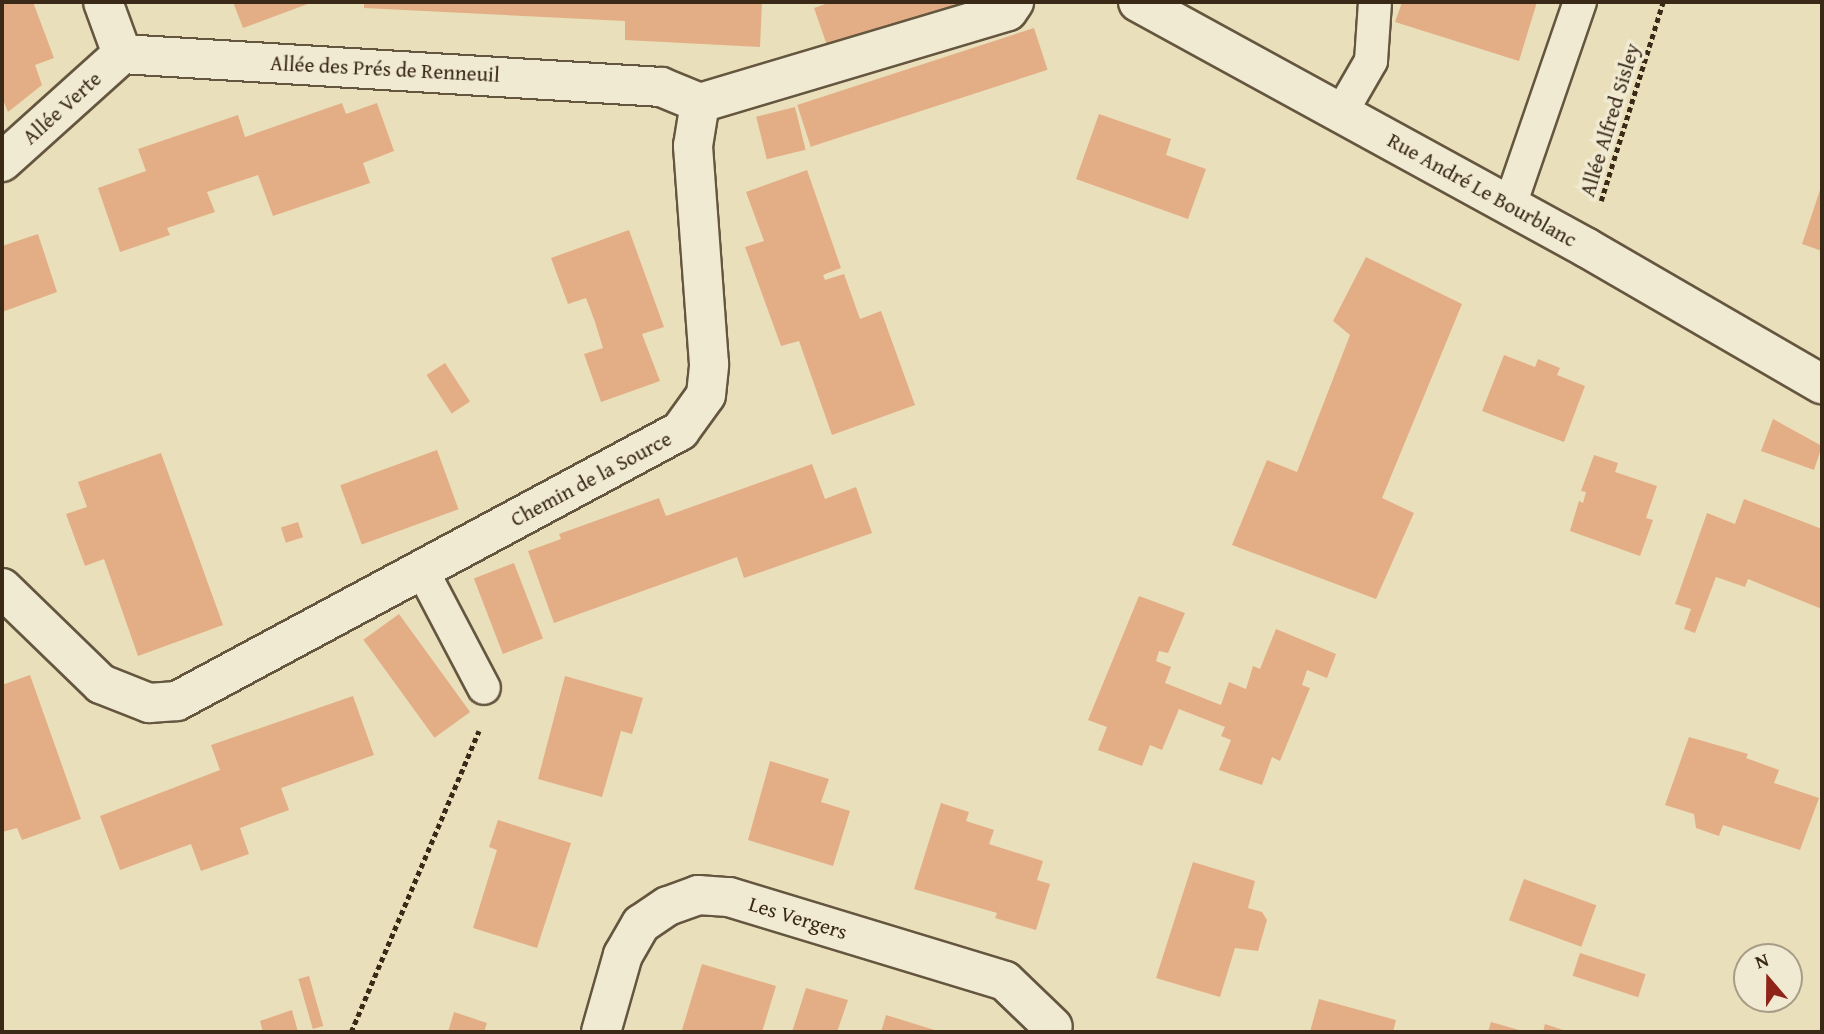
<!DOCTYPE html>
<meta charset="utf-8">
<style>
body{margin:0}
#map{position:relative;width:1824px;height:1034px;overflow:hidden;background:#eadfbb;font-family:"Gentium Book Plus",serif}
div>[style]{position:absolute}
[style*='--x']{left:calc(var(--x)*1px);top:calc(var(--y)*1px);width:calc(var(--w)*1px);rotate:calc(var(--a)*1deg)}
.building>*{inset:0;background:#e3ae86;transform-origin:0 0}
.path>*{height:4.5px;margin-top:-2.25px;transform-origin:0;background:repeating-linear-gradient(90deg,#392916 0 5px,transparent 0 8.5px)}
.roads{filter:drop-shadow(2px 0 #65563f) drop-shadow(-2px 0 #65563f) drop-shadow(0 2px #65563f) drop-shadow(0 -2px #65563f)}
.lane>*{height:32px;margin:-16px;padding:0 16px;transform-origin:16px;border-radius:16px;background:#f1ead3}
.street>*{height:38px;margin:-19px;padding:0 19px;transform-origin:19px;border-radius:19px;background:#f1ead3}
.secondary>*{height:38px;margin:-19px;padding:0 19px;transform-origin:19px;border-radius:19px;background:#f1ead3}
span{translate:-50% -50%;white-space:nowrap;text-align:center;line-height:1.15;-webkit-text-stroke:7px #f1ead3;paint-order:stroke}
.street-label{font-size:21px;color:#392916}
.frame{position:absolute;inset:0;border:4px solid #392916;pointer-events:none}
.north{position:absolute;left:1733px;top:943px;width:70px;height:70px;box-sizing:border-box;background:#f1ead3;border:2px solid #a79d87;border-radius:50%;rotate:340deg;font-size:19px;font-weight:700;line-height:28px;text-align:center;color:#392916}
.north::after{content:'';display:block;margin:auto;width:24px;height:32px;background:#8f2418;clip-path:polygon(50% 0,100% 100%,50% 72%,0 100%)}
</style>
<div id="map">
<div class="building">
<div style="clip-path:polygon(2px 2px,33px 2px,54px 58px,35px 65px,42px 85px,8px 112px,2px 97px)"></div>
<div style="clip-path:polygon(233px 2px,313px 2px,243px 28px)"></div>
<div style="clip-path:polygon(364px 2px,762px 2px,760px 47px,625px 40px,625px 21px,364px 8px)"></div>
<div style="clip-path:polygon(831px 2px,967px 2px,829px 51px,814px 8px)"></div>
<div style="clip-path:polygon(1402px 2px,1537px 2px,1519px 61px,1395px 22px)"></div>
<div style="left:1034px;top:28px;width:44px;height:249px;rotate:72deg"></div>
<div style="clip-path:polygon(342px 103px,346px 114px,377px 103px,394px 151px,363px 163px,370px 183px,273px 216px,258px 175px,207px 192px,215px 212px,167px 228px,170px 235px,120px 252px,98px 188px,146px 171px,138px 149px,238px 115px,245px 137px)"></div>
<div style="left:795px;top:107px;width:44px;height:40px;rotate:76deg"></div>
<div style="clip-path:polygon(1099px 114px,1171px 139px,1166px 155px,1206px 169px,1188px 219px,1076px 179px)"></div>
<div style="clip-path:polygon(807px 170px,841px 268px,823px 275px,825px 280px,844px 274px,860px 319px,881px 311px,915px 405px,832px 435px,799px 341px,781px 346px,745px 247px,764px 241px,746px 192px)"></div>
<div style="clip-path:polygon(1822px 184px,1822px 251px,1802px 244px)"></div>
<div style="clip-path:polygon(629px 230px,664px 327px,642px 334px,660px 381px,601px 402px,584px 354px,603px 348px,595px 322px,586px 298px,568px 304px,551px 258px)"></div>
<div style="clip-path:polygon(38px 234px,57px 292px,2px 312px,2px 246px)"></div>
<div style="clip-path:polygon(1366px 257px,1462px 304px,1382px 498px,1414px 513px,1376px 599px,1232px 545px,1267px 460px,1297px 472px,1350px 335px,1333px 321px)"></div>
<div style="clip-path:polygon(1504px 355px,1535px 367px,1538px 359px,1560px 368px,1557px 375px,1585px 386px,1564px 442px,1482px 411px)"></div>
<div style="left:445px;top:363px;width:46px;height:22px;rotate:57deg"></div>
<div style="clip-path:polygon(1773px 419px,1822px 446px,1814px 470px,1761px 451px)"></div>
<div style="left:437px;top:450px;width:63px;height:103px;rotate:70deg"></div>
<div style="clip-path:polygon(161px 453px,223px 625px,138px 656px,104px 559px,85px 566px,66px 514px,87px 507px,78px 482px)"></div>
<div style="clip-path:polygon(1594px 455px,1618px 463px,1615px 472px,1657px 486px,1646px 518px,1653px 520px,1640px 556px,1570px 531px,1579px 501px,1583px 503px,1586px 492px,1581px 491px)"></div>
<div style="clip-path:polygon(812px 464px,825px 499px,856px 487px,872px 533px,744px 578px,737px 557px,554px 623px,528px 551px,561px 539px,559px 534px,659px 498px,666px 516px)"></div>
<div style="clip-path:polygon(1744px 499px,1822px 529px,1822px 609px,1748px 579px,1745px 587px,1716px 577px,1695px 633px,1684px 629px,1691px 609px,1675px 604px,1707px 513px,1735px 524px)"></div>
<div style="left:298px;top:522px;width:16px;height:18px;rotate:72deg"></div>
<div style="left:514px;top:563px;width:81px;height:43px;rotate:69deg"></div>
<div style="clip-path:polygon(1139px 596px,1185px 613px,1168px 653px,1159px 651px,1156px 661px,1171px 667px,1165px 683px,1221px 705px,1229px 682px,1246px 689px,1253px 666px,1260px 669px,1276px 629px,1336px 654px,1327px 678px,1307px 670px,1302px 685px,1310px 688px,1280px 761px,1272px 757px,1262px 785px,1219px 770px,1231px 740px,1221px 736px,1225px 727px,1179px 709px,1162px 750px,1150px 745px,1142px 766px,1098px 750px,1107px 727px,1088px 720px)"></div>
<div style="left:399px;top:614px;width:121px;height:44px;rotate:54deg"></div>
<div style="clip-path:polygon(30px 675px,81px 819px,22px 840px,17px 828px,2px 832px,2px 685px)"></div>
<div style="clip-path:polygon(565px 676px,643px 698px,632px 734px,621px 731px,602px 797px,538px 779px)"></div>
<div style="clip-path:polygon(353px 696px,374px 755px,281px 788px,289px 810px,240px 828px,249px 854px,201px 871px,191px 844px,120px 870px,100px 816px,220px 770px,211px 745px)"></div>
<div style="clip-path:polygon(1689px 737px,1748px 754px,1746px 758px,1779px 770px,1774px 783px,1819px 798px,1800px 850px,1723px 825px,1719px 836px,1696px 828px,1694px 814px,1665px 805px)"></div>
<div style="clip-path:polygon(770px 761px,829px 779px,821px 802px,850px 811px,833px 866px,748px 840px)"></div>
<div style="clip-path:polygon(941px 803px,969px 812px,966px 821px,994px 830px,989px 844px,1043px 861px,1037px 880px,1050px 884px,1036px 930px,995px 918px,997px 913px,914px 889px)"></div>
<div style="clip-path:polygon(498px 820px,571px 843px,537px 948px,473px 928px,497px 850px,489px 847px)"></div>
<div style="clip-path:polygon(1193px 862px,1255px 881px,1248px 908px,1262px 912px,1267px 920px,1258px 951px,1235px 948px,1220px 997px,1156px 978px)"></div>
<div style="left:1524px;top:879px;width:77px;height:44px;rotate:20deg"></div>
<div style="left:1580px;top:953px;width:69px;height:24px;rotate:18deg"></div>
<div style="clip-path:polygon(702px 964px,776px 986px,762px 1032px,682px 1030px)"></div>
<div style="left:309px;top:976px;width:52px;height:11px;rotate:74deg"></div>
<div style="clip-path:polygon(806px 988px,848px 1000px,837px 1032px,792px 1032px)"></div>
<div style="clip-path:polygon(1319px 999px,1396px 1020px,1393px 1032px,1310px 1032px)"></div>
<div style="clip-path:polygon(292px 1010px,298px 1032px,263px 1032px,260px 1021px)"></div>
<div style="clip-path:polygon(454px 1012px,487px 1023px,484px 1032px,448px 1032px)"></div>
<div style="clip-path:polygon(886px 1015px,941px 1032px,881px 1032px)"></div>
<div style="clip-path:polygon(1491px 1022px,1526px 1032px,1488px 1032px)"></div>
<div style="clip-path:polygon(1545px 1024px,1569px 1032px,1543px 1032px)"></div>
</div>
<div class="path">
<div style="--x:1601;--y:201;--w:208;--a:-72.7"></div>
<div style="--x:351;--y:1032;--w:327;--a:-67"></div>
</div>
<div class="roads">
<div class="lane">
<div style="--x:1341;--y:113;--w:60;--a:-60"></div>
<div style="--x:1371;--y:61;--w:59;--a:-86.1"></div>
<div style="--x:1510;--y:205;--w:215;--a:-71"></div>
<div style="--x:422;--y:570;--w:133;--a:62.3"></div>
</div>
<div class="street">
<div style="--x:103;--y:2;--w:55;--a:69.9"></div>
<div style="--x:122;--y:54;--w:540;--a:3.5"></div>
<div style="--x:661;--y:87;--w:42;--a:22.3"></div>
<div style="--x:2;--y:162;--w:161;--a:-42"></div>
<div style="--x:2;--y:588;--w:138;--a:44.1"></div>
<div style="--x:101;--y:684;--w:52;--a:21.6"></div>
<div style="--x:149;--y:703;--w:28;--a:-4"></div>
<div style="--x:177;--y:701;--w:571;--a:-28.23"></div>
<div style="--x:680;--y:431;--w:44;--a:-54.2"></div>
<div style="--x:706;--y:395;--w:31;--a:-84"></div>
<div style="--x:709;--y:364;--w:219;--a:-94.2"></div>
<div style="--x:693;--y:146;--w:44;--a:-80.8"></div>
<div style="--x:700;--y:103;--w:321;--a:-16.6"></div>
<div style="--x:1008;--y:11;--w:11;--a:-56"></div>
<div style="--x:601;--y:1032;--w:80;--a:-74.1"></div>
<div style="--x:623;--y:955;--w:36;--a:-60"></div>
<div style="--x:641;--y:924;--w:32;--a:-34"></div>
<div style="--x:668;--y:906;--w:32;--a:-20"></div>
<div style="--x:698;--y:895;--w:31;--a:4"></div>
<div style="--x:729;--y:897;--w:288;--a:16.9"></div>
<div style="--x:1005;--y:981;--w:66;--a:43.8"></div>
</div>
<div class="secondary">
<div style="--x:1138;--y:2;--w:512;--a:28.72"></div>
<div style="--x:1587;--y:248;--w:272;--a:30.1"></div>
</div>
</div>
<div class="street-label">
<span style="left:385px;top:69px;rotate:3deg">Allée des Prés de Renneuil</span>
<span style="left:62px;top:108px;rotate:-42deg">Allée Verte</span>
<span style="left:1610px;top:120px;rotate:-73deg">Allée Alfred Sisley</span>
<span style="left:1482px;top:190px;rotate:29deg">Rue André Le Bourblanc</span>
<span style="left:591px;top:479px;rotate:-28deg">Chemin de la Source</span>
<span style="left:798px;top:918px;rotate:17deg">Les Vergers</span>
</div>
<div class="frame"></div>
<div class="north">N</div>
</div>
